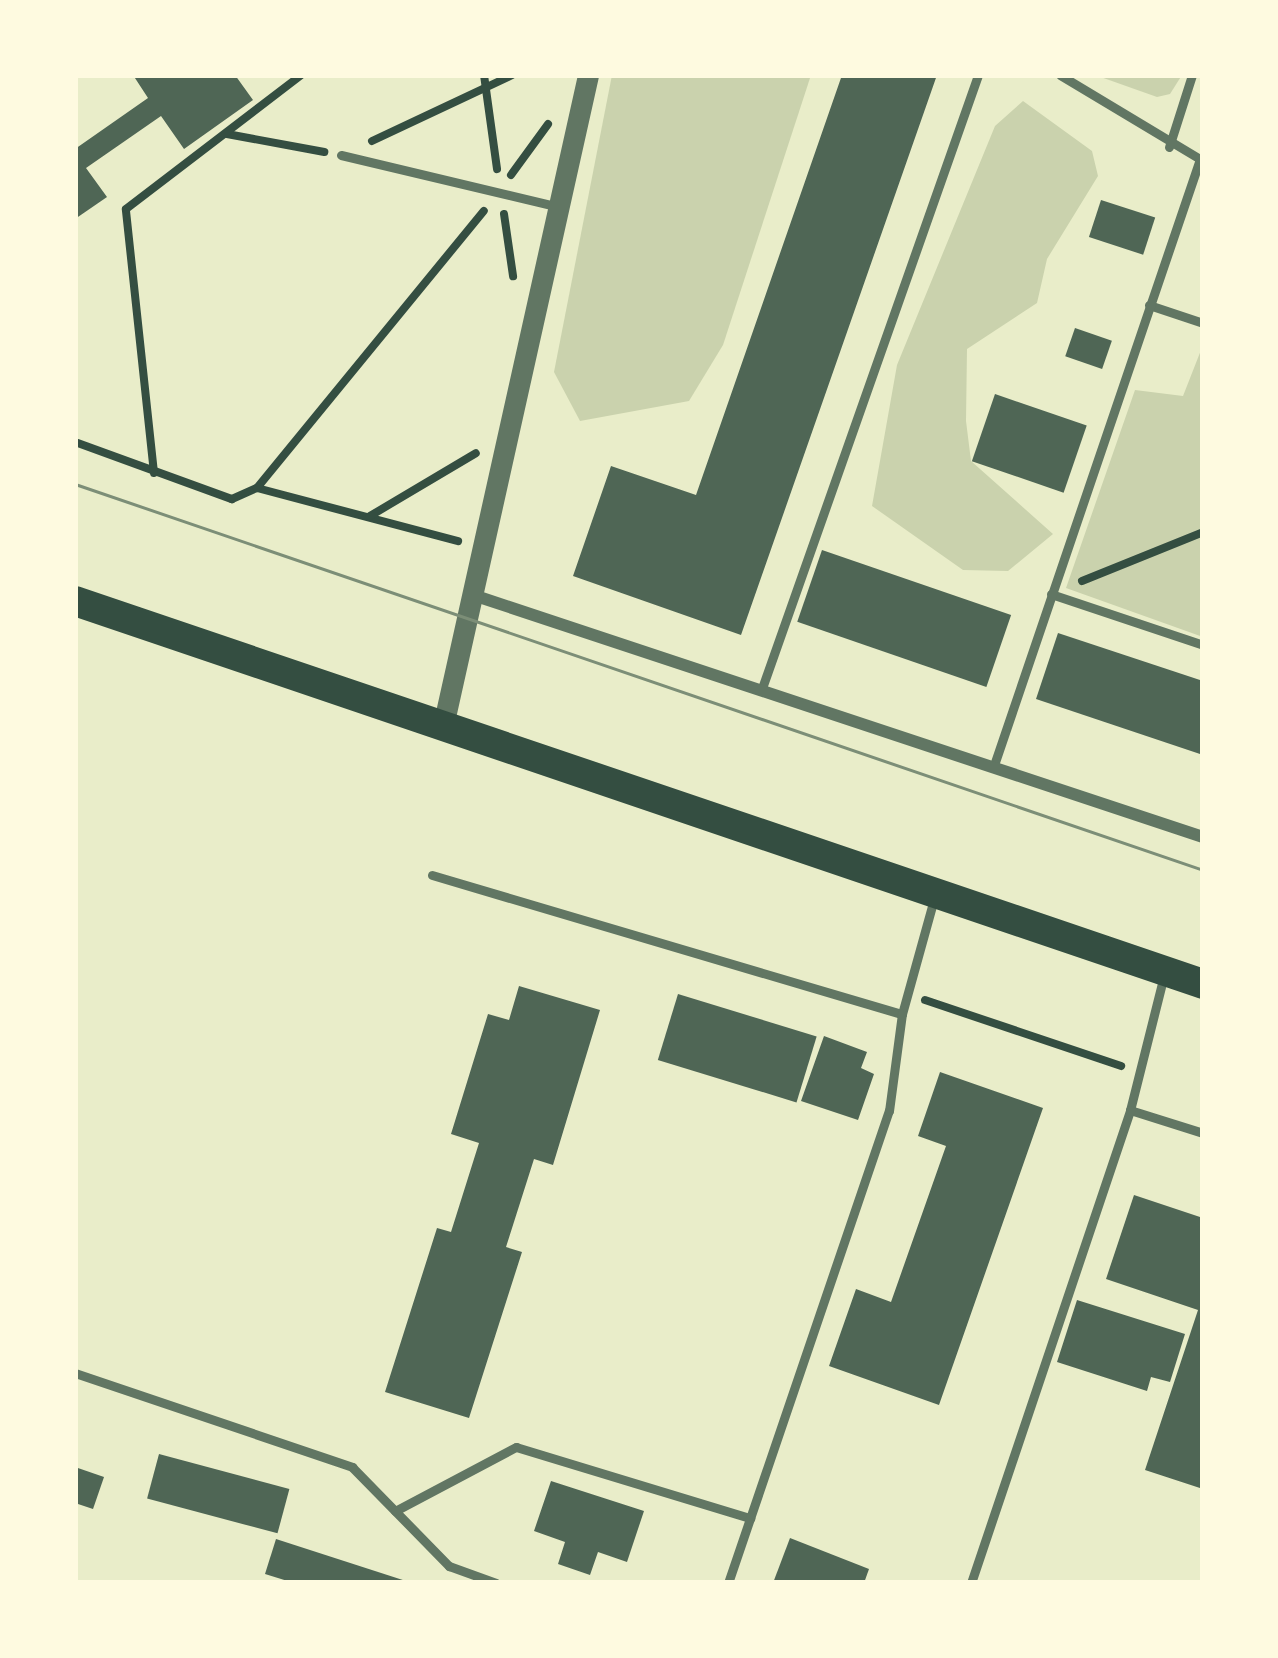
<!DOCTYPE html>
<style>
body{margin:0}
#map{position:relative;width:1278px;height:1658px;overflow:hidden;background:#e9edc9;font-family:"Exo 2",sans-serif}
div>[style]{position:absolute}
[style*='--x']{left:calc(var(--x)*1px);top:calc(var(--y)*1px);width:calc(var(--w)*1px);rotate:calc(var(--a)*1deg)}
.green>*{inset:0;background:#cad2ad}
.building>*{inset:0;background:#4f6655;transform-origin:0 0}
.path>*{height:8px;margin:-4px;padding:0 4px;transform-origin:4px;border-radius:4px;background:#344e41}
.service>*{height:9px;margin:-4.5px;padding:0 4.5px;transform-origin:4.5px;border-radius:4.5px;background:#617663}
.minor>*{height:12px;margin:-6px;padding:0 6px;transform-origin:6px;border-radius:6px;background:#617663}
.tertiary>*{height:21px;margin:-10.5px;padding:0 10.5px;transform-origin:10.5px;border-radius:10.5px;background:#617663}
.primary>*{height:30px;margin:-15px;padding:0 15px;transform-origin:15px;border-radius:15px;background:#344e41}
.tram>*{height:3px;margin:-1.5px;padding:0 1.5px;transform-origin:1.5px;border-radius:1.5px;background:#7c8e77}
span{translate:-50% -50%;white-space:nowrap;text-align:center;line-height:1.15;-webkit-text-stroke:12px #fefae0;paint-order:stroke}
.frame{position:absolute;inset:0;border:78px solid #fefae0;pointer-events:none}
</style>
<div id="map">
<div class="green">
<div style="clip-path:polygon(612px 75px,811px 75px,723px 345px,689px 401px,580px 421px,554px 372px)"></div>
<div style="clip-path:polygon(1095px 75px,1182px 75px,1170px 94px,1157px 97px)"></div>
<div style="clip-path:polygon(1023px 101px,1092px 151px,1098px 176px,1047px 259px,1037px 303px,967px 349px,966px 421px,971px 461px,1053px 534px,1008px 571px,963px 570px,872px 506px,897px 365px,995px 126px)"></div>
<div style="clip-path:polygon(1203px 345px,1203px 637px,1066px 588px,1135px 390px,1183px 396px)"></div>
</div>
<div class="building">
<div style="clip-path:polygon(133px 75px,235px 75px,253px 100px,184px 149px,161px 116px,86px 168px,107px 197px,75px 219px,75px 149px,148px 98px)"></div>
<div style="clip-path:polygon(842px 75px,937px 75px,741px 635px,573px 576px,611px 466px,696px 495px)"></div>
<div style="left:1101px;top:200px;width:57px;height:39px;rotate:18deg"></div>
<div style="left:1075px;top:328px;width:39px;height:30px;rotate:19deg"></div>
<div style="left:995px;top:394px;width:97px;height:71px;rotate:19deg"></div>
<div style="left:822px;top:550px;width:200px;height:76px;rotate:19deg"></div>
<div style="clip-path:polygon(1058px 633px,1203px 681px,1203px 755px,1036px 699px)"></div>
<div style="clip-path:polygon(519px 986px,600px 1010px,553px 1165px,534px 1159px,506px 1247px,522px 1252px,469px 1418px,385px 1392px,437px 1228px,451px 1232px,479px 1143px,451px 1134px,488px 1014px,509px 1020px)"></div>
<div style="left:678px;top:994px;width:145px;height:69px;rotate:17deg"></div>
<div style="clip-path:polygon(824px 1036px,867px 1052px,861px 1068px,874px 1074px,858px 1120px,801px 1101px)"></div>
<div style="clip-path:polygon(940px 1072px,1043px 1108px,939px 1405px,829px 1366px,856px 1289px,891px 1302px,946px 1146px,918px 1136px)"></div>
<div style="clip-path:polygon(1134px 1195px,1203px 1218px,1203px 1489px,1145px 1470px,1198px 1310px,1106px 1279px)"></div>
<div style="clip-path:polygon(1077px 1300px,1185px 1334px,1170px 1382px,1151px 1377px,1147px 1391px,1057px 1362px)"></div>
<div style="left:159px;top:1454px;width:135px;height:46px;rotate:15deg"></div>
<div style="clip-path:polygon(75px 1467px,104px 1477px,93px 1509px,75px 1503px)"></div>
<div style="clip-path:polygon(551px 1481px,644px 1511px,627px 1562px,598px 1552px,590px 1575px,558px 1564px,565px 1542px,534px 1531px)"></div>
<div style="clip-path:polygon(790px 1538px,869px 1569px,864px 1583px,773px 1583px)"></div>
<div style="clip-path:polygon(276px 1539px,409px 1582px,409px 1583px,294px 1583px,265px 1574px)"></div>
</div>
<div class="path">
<div style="--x:484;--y:75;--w:95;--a:82.1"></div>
<div style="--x:227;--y:134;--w:99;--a:10.5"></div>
<div style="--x:372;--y:141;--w:155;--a:-25.2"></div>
<div style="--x:511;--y:175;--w:63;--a:-54"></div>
<div style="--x:504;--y:214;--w:63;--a:81.7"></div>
<div style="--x:75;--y:442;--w:167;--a:20"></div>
<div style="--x:232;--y:499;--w:27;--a:-24"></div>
<div style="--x:257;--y:488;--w:208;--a:14.8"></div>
<div style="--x:154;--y:473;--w:265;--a:-96.1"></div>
<div style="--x:126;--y:209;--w:220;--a:-37.4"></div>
<div style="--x:257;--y:488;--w:358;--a:-50.7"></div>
<div style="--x:370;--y:516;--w:123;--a:-30.7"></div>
<div style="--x:1082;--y:581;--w:131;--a:-22"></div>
<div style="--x:925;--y:1000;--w:207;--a:18.6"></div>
</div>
<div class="service">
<div style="--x:1169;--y:147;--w:76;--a:-72.3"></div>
<div style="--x:341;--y:155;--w:224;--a:13.4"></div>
<div style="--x:1149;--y:305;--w:57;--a:18.4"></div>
<div style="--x:1051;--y:594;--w:160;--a:18.5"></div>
<div style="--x:761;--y:691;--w:653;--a:-70.59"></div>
<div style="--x:993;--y:768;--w:643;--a:-71.23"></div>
<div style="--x:1200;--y:159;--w:163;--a:-149"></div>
<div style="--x:432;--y:875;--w:490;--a:16.5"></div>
<div style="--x:902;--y:1014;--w:119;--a:-74.5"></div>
<div style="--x:1163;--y:979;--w:135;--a:104.1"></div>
<div style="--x:1130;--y:1110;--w:77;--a:17.5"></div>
<div style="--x:75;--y:1373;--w:293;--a:18.7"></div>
<div style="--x:352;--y:1467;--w:139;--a:45.6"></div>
<div style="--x:449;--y:1566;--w:50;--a:19.9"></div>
<div style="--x:395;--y:1511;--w:137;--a:-27.9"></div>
<div style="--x:516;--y:1447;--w:245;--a:16.9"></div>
<div style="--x:728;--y:1583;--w:499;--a:-71.2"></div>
<div style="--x:889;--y:1111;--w:98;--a:-82.4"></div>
<div style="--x:971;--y:1583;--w:499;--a:-71.4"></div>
</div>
<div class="minor">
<div style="--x:473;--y:595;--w:769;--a:18.34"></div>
</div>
<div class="tertiary">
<div style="--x:443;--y:726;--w:667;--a:-77.44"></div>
</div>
<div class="primary">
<div style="--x:75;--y:601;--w:1191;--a:18.75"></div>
</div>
<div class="tram">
<div style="--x:75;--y:484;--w:1192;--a:18.89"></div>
</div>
<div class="frame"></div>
</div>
